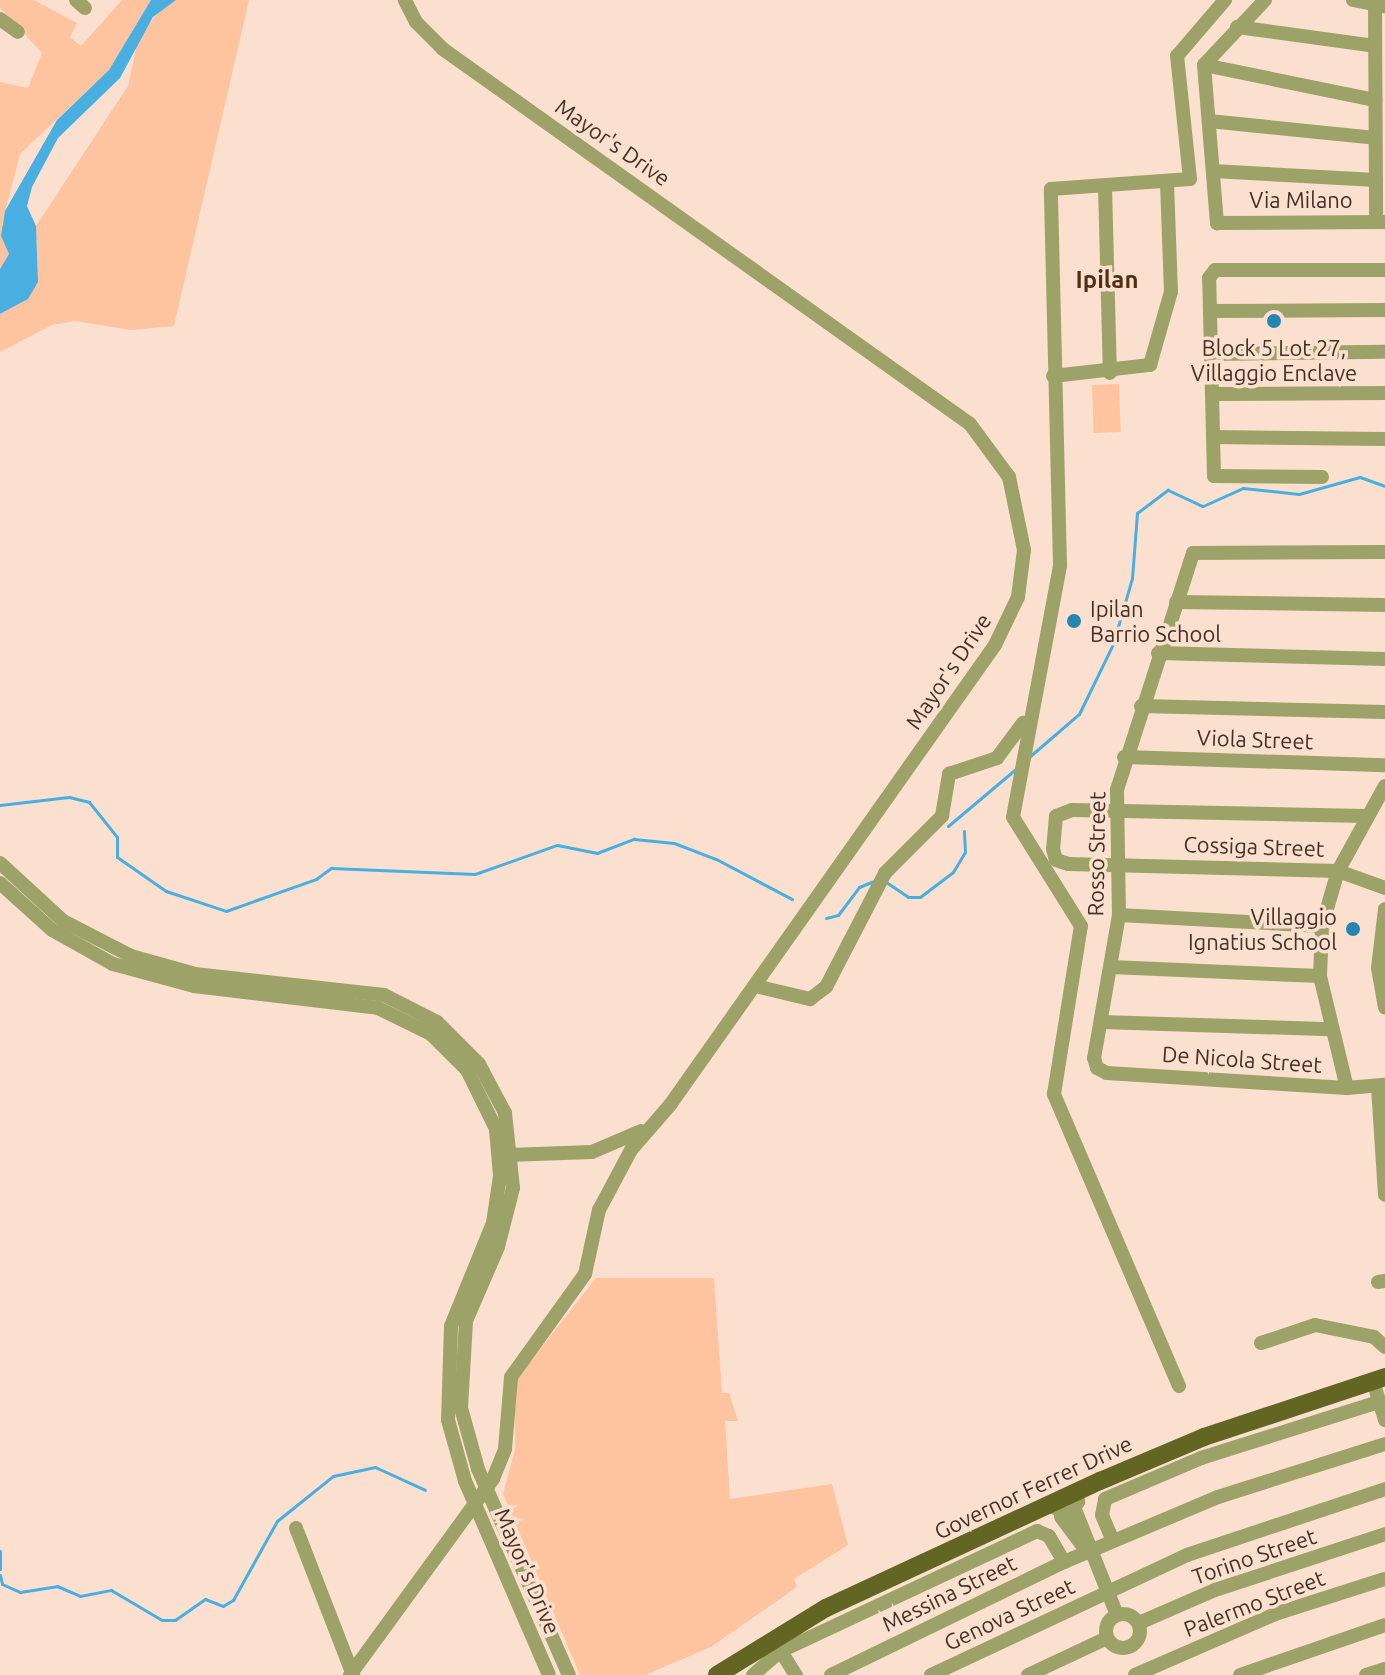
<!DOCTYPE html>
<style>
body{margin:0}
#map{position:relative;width:1385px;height:1675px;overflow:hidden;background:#fce0cf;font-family:Ubuntu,sans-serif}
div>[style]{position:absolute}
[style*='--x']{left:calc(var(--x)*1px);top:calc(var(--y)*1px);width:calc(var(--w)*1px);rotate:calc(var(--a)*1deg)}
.green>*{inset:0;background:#fec4a0;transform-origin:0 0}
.water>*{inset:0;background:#49afe1}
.stream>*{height:3px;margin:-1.5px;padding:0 1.5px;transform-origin:1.5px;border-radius:1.5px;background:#49afe1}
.minor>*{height:14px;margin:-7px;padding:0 7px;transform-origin:7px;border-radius:7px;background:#9da368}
.minor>.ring{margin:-7px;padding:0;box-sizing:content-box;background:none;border:14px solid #9da368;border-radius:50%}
.major>*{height:18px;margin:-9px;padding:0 9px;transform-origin:9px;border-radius:9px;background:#626622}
.dots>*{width:22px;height:22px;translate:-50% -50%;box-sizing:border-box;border:4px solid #fce0cf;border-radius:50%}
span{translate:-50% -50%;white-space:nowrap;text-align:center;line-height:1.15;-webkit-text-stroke:7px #fce0cf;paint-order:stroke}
.street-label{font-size:22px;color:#423126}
.poi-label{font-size:22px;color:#423126}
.left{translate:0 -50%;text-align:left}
.right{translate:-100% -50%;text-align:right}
.neighbourhood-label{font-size:24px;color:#522e16;font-weight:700}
</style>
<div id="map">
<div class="green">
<div style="clip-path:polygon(0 0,34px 0,77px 23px,70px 37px,81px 46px,122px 0,151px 0,109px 70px,20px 154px,2px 224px,9px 254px,0 269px,0 82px,28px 88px,42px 53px,0 8px)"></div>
<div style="clip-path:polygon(176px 0,249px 0,174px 326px,131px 330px,75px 321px,52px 325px,0 352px,0 314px,28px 299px,38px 282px,36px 226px,128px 86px,138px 40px,162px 7px)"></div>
<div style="left:1119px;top:384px;width:48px;height:27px;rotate:88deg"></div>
<div style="clip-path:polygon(596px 1278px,714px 1278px,722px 1393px,729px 1393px,738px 1421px,725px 1421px,730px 1499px,832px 1484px,848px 1545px,794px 1579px,797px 1587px,711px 1647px,645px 1675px,580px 1675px,503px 1494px,515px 1450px,514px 1382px)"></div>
</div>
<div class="water">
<div style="clip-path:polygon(151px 0,176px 0,153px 17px,120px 78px,58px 138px,32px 187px,27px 206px,36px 226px,38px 282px,28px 299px,0 314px,0 269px,9px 254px,1px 236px,5px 211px,57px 120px,109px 70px)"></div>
</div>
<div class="stream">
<div style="--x:1029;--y:757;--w:66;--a:-40.7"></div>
<div style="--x:1079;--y:714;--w:78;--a:-64.1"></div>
<div style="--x:1113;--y:644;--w:69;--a:-73.9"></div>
<div style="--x:1132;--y:578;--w:65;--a:-85.6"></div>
<div style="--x:1137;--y:513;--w:39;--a:-37"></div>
<div style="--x:1168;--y:490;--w:38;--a:25"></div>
<div style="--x:1203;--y:506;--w:44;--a:-24.2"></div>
<div style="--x:1243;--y:488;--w:56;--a:6.1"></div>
<div style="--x:1299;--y:494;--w:63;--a:-15.6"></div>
<div style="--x:1360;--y:477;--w:27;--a:20"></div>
<div style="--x:0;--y:805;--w:69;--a:-6.6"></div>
<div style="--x:69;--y:797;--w:21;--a:14"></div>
<div style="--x:89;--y:802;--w:45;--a:51.3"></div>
<div style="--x:117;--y:837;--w:20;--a:90"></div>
<div style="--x:117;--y:857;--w:60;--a:34.8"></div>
<div style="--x:166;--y:891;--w:63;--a:18.4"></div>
<div style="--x:226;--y:911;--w:96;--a:-19.6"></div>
<div style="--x:316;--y:879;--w:19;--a:-36"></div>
<div style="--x:331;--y:868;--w:144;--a:2.4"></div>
<div style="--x:475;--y:874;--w:87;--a:-19.5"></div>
<div style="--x:557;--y:845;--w:41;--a:11.3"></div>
<div style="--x:597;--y:853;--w:40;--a:-21"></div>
<div style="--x:634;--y:839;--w:40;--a:5.7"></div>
<div style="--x:674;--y:843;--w:45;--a:20.9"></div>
<div style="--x:716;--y:859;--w:86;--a:27.8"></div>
<div style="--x:948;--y:826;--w:92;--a:-40.1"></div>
<div style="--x:886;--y:882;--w:27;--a:34"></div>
<div style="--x:908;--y:897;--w:12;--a:0"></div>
<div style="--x:920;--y:897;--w:41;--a:-37.1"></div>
<div style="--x:953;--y:872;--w:23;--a:-59"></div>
<div style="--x:965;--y:852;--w:21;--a:-93"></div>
<div style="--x:826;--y:918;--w:12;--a:-14"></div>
<div style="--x:838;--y:915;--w:35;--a:-53"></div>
<div style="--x:859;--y:887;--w:16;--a:-22"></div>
<div style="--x:0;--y:1551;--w:18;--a:90"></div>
<div style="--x:0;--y:1575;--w:9;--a:77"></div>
<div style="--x:2;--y:1584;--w:20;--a:24"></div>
<div style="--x:20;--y:1592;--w:37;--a:-9"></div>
<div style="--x:57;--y:1586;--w:25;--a:23"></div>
<div style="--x:80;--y:1596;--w:32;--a:-11"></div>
<div style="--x:111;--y:1590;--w:59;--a:30.5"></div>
<div style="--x:162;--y:1620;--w:13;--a:0"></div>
<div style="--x:175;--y:1620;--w:37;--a:-35"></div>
<div style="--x:205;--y:1599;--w:19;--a:21"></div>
<div style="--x:223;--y:1606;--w:12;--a:-31"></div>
<div style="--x:233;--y:1600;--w:90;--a:-60.9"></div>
<div style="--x:277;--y:1521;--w:72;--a:-38.8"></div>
<div style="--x:333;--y:1476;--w:43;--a:-12.1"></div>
<div style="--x:375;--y:1467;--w:55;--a:24.7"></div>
</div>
<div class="minor">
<div style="--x:76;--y:0;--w:12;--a:42"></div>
<div style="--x:1265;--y:0;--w:89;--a:133.2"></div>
<div style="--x:1204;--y:65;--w:159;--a:85.3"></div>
<div style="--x:1217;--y:223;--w:168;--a:-0.3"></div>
<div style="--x:1353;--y:0;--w:33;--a:11"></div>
<div style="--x:1375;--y:4;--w:218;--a:89.7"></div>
<div style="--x:0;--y:19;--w:22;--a:36"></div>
<div style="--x:1237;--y:27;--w:139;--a:7.8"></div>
<div style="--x:1204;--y:65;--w:175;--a:11.6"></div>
<div style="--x:1209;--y:121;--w:167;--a:5.8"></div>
<div style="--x:1213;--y:171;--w:163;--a:3.2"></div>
<div style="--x:1105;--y:186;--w:187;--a:88.5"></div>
<div style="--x:1210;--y:311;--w:175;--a:-0.3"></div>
<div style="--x:1211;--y:354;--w:174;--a:-0.7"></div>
<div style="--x:1053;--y:376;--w:98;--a:-6.5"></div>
<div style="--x:1150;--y:365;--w:76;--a:-74"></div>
<div style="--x:1171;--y:292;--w:109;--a:-92.1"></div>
<div style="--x:1212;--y:394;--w:173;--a:-0.3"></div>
<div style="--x:1213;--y:437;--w:172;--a:0.7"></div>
<div style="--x:1322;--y:477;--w:108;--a:-179.5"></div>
<div style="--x:1214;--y:476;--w:198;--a:-91.4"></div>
<div style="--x:1209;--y:278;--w:10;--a:-53"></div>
<div style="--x:1215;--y:270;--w:170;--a:0"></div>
<div style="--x:1385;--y:552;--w:192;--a:179.7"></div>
<div style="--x:1193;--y:553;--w:249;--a:107.8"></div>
<div style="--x:1117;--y:790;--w:125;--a:89.1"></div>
<div style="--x:1119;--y:915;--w:145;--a:99.9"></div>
<div style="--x:1094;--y:1058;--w:10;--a:73"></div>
<div style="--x:1097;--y:1068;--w:11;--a:27"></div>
<div style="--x:1107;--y:1073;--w:240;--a:3.6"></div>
<div style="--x:1347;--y:1088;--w:38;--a:-5"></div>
<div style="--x:1176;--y:602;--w:209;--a:0.8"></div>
<div style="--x:1158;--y:653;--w:227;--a:1.5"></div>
<div style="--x:1141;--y:706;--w:244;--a:1.4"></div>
<div style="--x:1124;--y:757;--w:261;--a:1.8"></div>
<div style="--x:1364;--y:816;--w:292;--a:-178.8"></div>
<div style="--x:1072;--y:810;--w:17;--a:159"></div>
<div style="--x:1056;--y:816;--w:33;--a:95"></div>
<div style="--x:1053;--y:849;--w:11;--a:75"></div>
<div style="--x:1056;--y:860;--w:13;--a:18"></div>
<div style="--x:1068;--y:864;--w:270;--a:1.5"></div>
<div style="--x:1338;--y:871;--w:50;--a:19.9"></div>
<div style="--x:0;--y:863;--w:86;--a:42.6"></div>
<div style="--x:63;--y:921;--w:76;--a:27.2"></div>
<div style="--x:131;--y:956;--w:66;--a:15.7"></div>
<div style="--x:195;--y:974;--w:190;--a:6.3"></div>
<div style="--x:384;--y:995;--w:59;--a:27"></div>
<div style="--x:437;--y:1022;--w:59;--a:45"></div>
<div style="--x:479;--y:1064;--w:55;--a:62"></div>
<div style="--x:505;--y:1113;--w:75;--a:83.9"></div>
<div style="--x:513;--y:1188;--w:61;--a:104.3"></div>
<div style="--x:498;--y:1247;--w:81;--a:113.4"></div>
<div style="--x:466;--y:1321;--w:87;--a:93.3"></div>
<div style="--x:461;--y:1408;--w:63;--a:74.4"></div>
<div style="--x:478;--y:1469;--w:225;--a:66.2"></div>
<div style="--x:0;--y:883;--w:70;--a:42.1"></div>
<div style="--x:52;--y:930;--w:70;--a:29.1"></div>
<div style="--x:113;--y:964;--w:84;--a:15.2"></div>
<div style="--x:194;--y:986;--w:185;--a:6.8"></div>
<div style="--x:378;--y:1008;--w:59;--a:26.1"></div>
<div style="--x:431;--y:1034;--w:51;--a:45"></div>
<div style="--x:467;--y:1070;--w:66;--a:63.8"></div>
<div style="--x:496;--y:1129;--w:47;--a:85.1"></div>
<div style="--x:500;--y:1176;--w:48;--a:98.5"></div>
<div style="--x:493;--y:1223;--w:111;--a:112.2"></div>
<div style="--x:451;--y:1326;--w:94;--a:91.8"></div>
<div style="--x:448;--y:1420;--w:63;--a:74.4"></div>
<div style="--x:465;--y:1481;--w:211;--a:66.6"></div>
<div style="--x:1385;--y:909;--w:59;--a:96.8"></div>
<div style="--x:1378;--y:968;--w:40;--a:80"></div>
<div style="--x:1119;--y:915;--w:203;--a:3.1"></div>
<div style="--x:1111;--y:967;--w:209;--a:2.5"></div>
<div style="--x:755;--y:986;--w:57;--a:13.3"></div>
<div style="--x:810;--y:999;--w:20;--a:-37"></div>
<div style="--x:826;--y:987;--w:128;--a:-62.6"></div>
<div style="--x:885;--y:873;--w:81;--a:-45"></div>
<div style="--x:942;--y:816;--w:43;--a:-80.5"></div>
<div style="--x:949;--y:774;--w:51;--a:-18.4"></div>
<div style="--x:997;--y:758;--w:44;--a:-53.4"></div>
<div style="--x:1101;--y:1022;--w:229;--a:1.8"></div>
<div style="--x:1378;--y:1087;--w:108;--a:86.3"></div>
<div style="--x:1347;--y:1088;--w:115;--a:-103.6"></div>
<div style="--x:1320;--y:976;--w:50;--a:-87.7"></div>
<div style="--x:1322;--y:926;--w:57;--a:-73.8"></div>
<div style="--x:1338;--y:871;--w:97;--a:-61.1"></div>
<div style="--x:507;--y:1155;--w:85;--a:-2"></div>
<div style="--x:592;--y:1152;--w:53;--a:-23.2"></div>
<div style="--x:1378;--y:1282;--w:7;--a:-8"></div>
<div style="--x:1261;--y:1343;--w:57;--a:-18.4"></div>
<div style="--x:1315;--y:1325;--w:60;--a:11.5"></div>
<div style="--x:1374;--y:1337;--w:15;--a:42"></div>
<div style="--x:1373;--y:1381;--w:41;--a:72.9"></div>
<div style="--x:1179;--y:1386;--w:318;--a:-113.2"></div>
<div style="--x:1054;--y:1094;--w:170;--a:-80.9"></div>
<div style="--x:1081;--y:926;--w:128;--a:-122"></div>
<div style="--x:1013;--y:817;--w:256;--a:-79.4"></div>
<div style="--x:1060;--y:565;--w:376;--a:-91.4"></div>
<div style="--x:1051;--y:189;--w:139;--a:-4.1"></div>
<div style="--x:1190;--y:179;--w:124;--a:-96"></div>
<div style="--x:1177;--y:56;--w:74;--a:-49.4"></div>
<div style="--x:1050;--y:1505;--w:22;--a:30"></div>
<div style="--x:1069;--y:1516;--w:17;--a:-57"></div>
<div style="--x:1078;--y:1502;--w:9;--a:-111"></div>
<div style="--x:1076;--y:1512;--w:111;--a:68.3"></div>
<div style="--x:1061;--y:1517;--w:45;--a:53.1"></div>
<div style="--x:296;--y:1528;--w:158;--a:68.8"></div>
<div style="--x:1113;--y:1541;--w:28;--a:-113"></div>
<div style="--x:1102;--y:1515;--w:16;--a:-79"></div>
<div style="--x:1105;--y:1499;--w:104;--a:-23.1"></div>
<div style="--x:1201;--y:1458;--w:187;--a:-17.5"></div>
<div class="ring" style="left:1106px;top:1614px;width:20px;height:20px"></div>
<div style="--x:1139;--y:1623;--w:83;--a:-23.5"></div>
<div style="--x:1215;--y:1590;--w:179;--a:-18.2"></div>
<div style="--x:777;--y:1645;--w:36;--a:58"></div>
<div style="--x:350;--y:1675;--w:243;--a:-53.9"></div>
<div style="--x:493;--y:1479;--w:32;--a:-68"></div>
<div style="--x:505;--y:1449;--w:72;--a:-85.2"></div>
<div style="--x:511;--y:1377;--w:127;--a:-54.3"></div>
<div style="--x:585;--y:1274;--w:66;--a:-77.7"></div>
<div style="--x:599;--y:1210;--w:68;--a:-61.9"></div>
<div style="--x:631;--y:1150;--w:60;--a:-49.1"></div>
<div style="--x:670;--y:1105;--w:563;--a:-54.76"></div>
<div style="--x:995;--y:645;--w:53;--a:-64.4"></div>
<div style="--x:1018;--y:597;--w:47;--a:-82.7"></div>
<div style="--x:1024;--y:550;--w:75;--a:-101.6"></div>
<div style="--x:1009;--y:477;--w:66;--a:-126.3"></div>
<div style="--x:970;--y:424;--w:647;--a:-144.57"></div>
<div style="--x:443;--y:49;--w:38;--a:-135"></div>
<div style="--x:416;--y:22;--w:25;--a:-117"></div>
<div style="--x:753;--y:1675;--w:37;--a:-41"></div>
<div style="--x:781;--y:1651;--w:283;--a:-25.1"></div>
<div style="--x:1037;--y:1531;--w:13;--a:23"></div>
<div style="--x:1049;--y:1536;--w:30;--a:60"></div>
<div style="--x:831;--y:1675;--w:259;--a:-25.9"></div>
<div style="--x:1064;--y:1562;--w:167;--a:-22.9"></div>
<div style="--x:1218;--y:1497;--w:175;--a:-17.6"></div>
<div style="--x:931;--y:1675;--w:283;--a:-25.1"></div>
<div style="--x:1187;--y:1555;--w:209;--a:-18.4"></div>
<div style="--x:1028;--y:1675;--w:87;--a:-25.1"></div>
<div style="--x:1135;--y:1675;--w:153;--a:-23.5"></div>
<div style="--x:1275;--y:1614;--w:115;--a:-17.7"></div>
<div style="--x:1240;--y:1675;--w:153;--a:-19"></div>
<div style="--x:1366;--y:1675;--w:20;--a:-18"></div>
</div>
<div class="major">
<div style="--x:717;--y:1675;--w:128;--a:-31.6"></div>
<div style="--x:826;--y:1608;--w:302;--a:-24.9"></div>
<div style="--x:1100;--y:1481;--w:113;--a:-22.9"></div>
<div style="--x:1204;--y:1437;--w:191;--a:-18.3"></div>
</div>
<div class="dots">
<div style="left:1274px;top:321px;background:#2686b2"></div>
<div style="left:1074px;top:621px;background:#2686b2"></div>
<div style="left:1353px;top:929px;background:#2686b2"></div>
</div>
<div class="street-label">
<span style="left:613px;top:142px;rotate:35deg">Mayor's Drive</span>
<span style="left:1301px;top:200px">Via Milano</span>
<span style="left:948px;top:671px;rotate:-56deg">Mayor's Drive</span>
<span style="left:1255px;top:739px;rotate:2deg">Viola Street</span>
<span style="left:1254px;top:846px;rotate:2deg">Cossiga Street</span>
<span style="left:1096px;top:854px;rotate:-89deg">Rosso Street</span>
<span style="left:1242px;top:1059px;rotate:4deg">De Nicola Street</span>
<span style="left:1033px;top:1487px;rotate:-25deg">Governor Ferrer Drive</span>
<span style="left:1254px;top:1556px;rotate:-19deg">Torino Street</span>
<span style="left:528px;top:1571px;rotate:67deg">Mayor's Drive</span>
<span style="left:949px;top:1593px;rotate:-26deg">Messina Street</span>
<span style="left:1254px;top:1603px;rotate:-21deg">Palermo Street</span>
<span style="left:1009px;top:1614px;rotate:-25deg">Genova Street</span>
</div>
<div class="poi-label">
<span style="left:1274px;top:360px">Block 5 Lot 27,<br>Villaggio Enclave</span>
<span class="left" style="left:1090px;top:621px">Ipilan<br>Barrio School</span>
<span class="right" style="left:1337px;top:929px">Villaggio<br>Ignatius School</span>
</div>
<div class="neighbourhood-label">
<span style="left:1107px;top:280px">Ipilan</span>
</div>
</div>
